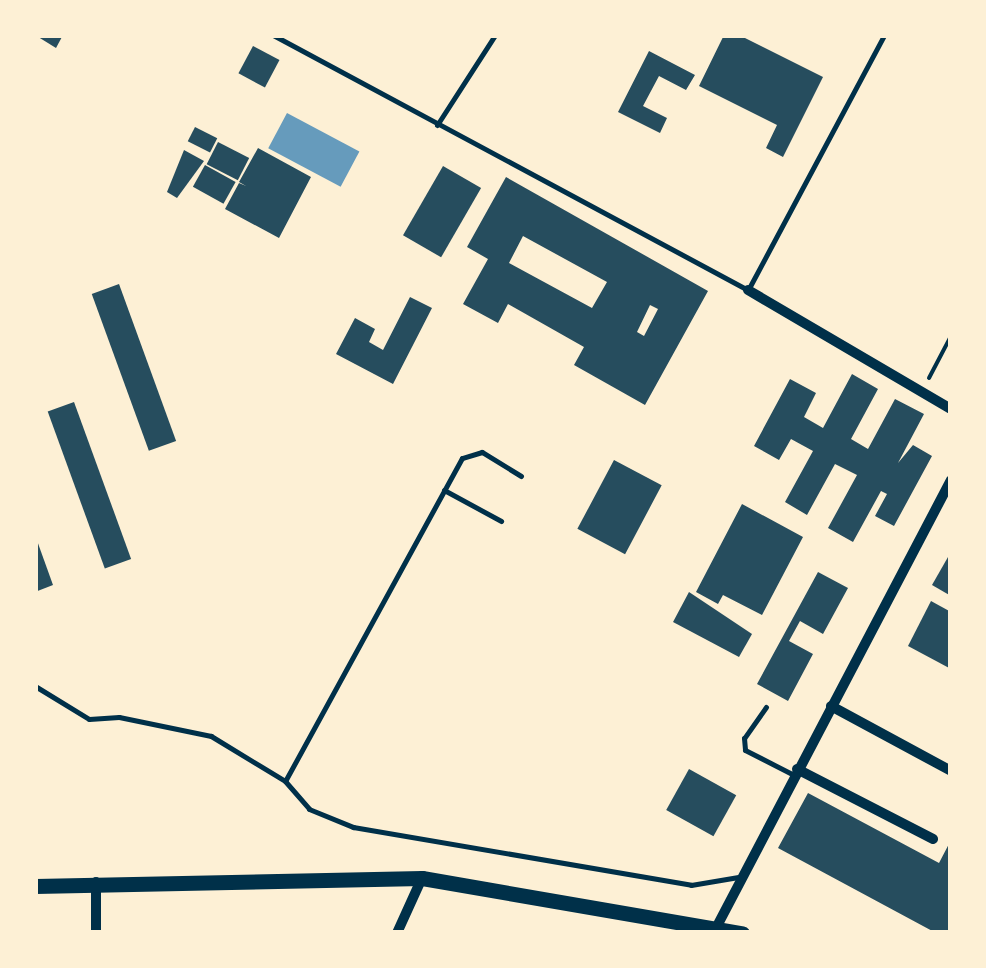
<!DOCTYPE html>
<style>
body{margin:0}
#map{position:relative;width:986px;height:968px;overflow:hidden;background:#fdf0d5;font-family:Karla,sans-serif}
div>[style]{position:absolute}
[style*='--x']{left:calc(var(--x)*1px);top:calc(var(--y)*1px);width:calc(var(--w)*1px);rotate:calc(var(--a)*1deg)}
.water>*{inset:0;background:#669bbc;transform-origin:0 0}
.building>*{inset:0;background:#264d5e;transform-origin:0 0}
.path>*{height:4px;margin:-2px;padding:0 2px;transform-origin:2px;border-radius:2px;background:#003049}
.service>*{height:5px;margin:-2.5px;padding:0 2.5px;transform-origin:2.5px;border-radius:2.5px;background:#003049}
.minor>*{height:10px;margin:-5px;padding:0 5px;transform-origin:5px;border-radius:5px;background:#003049}
.secondary>*{height:15px;margin:-7.5px;padding:0 7.5px;transform-origin:7.5px;border-radius:7.5px;background:#003049}
span{translate:-50% -50%;white-space:nowrap;text-align:center;line-height:1.15;-webkit-text-stroke:9px #fdf0d5;paint-order:stroke}
.frame{position:absolute;inset:0;border:38px solid #fdf0d5;pointer-events:none}
</style>
<div id="map">
<div class="water">
<div style="left:287px;top:113px;width:82px;height:40px;rotate:28deg"></div>
</div>
<div class="building">
<div style="clip-path:polygon(35px 35px,63px 35px,56px 48px)"></div>
<div style="clip-path:polygon(724px 35px,739px 35px,823px 77px,783px 157px,766px 148px,777px 125px,699px 86px)"></div>
<div style="left:253px;top:46px;width:30px;height:31px;rotate:28deg"></div>
<div style="clip-path:polygon(649px 51px,695px 75px,686px 90px,659px 76px,643px 106px,667px 118px,660px 133px,618px 112px)"></div>
<div style="left:195px;top:127px;width:25px;height:16px;rotate:27deg"></div>
<div style="left:218px;top:142px;width:35px;height:25px;rotate:27deg"></div>
<div style="clip-path:polygon(258px 148px,311px 177px,279px 238px,225px 209px,239px 183px,246px 186px,239px 182px)"></div>
<div style="clip-path:polygon(184px 150px,204px 161px,177px 198px,167px 192px)"></div>
<div style="left:205px;top:165px;width:35px;height:25px;rotate:29deg"></div>
<div style="left:443px;top:166px;width:44px;height:80px;rotate:30deg"></div>
<div style="clip-path:polygon(evenodd,506px 177px,708px 291px,645px 405px,574px 365px,584px 347px,508px 304px,498px 323px,463px 304px,488px 259px,467px 247px,506px 177px,523px 236px,607px 282px,592px 308px,509px 263px,523px 236px,506px 177px,650px 305px,658px 309px,644px 336px,637px 332px,650px 305px)"></div>
<div style="left:119px;top:284px;width:167px;height:29px;rotate:70deg"></div>
<div style="clip-path:polygon(410px 297px,432px 308px,393px 384px,336px 354px,355px 318px,375px 329px,369px 342px,383px 350px)"></div>
<div style="clip-path:polygon(852px 374px,878px 389px,851px 439px,868px 449px,895px 399px,924px 414px,898px 463px,913px 445px,932px 456px,894px 526px,875px 516px,887px 494px,881px 491px,853px 542px,828px 528px,857px 475px,835px 464px,807px 515px,785px 502px,813px 451px,791px 439px,779px 460px,754px 446px,790px 379px,816px 393px,804px 417px,823px 428px)"></div>
<div style="left:74px;top:402px;width:167px;height:28px;rotate:70deg"></div>
<div style="left:614px;top:460px;width:54px;height:78px;rotate:28deg"></div>
<div style="clip-path:polygon(742px 504px,803px 537px,762px 615px,723px 595px,718px 604px,696px 592px)"></div>
<div style="clip-path:polygon(35px 535px,53px 585px,35px 592px)"></div>
<div style="clip-path:polygon(948px 557px,951px 559px,951px 596px,932px 585px)"></div>
<div style="clip-path:polygon(818px 572px,848px 588px,823px 634px,800px 621px,789px 641px,813px 654px,788px 701px,757px 684px)"></div>
<div style="clip-path:polygon(689px 592px,752px 634px,739px 657px,673px 622px)"></div>
<div style="clip-path:polygon(931px 601px,951px 612px,951px 669px,908px 646px)"></div>
<div style="left:689px;top:769px;width:54px;height:47px;rotate:29deg"></div>
<div style="clip-path:polygon(808px 793px,939px 863px,951px 840px,951px 933px,936px 933px,778px 848px)"></div>
</div>
<div class="path">
<div style="--x:929;--y:378;--w:47;--a:-62.4"></div>
</div>
<div class="service">
<div style="--x:273;--y:35;--w:539;--a:28.23"></div>
<div style="--x:748;--y:290;--w:289;--a:-61.9"></div>
<div style="--x:437;--y:125;--w:107;--a:-57.2"></div>
<div style="--x:521;--y:476;--w:46;--a:-148.4"></div>
<div style="--x:482;--y:452;--w:21;--a:163"></div>
<div style="--x:462;--y:458;--w:368;--a:118.7"></div>
<div style="--x:285;--y:781;--w:37;--a:49"></div>
<div style="--x:309;--y:809;--w:48;--a:22.2"></div>
<div style="--x:353;--y:827;--w:343;--a:9.7"></div>
<div style="--x:691;--y:885;--w:48;--a:-9.7"></div>
<div style="--x:444;--y:490;--w:65;--a:28.5"></div>
<div style="--x:35;--y:686;--w:63;--a:31.4"></div>
<div style="--x:89;--y:719;--w:30;--a:-4"></div>
<div style="--x:119;--y:717;--w:94;--a:11.7"></div>
<div style="--x:211;--y:736;--w:87;--a:31.3"></div>
<div style="--x:766;--y:707;--w:38;--a:125"></div>
<div style="--x:744;--y:738;--w:12;--a:85"></div>
<div style="--x:745;--y:750;--w:55;--a:27"></div>
</div>
<div class="minor">
<div style="--x:748;--y:290;--w:235;--a:30.4"></div>
<div style="--x:831;--y:706;--w:136;--a:28.4"></div>
<div style="--x:797;--y:769;--w:153;--a:27.2"></div>
<div style="--x:96;--y:882;--w:51;--a:90"></div>
<div style="--x:716;--y:928;--w:506;--a:-62.32"></div>
<div style="--x:397;--y:933;--w:60;--a:-65.6"></div>
</div>
<div class="secondary">
<div style="--x:35;--y:886;--w:387;--a:-1.2"></div>
<div style="--x:422;--y:878;--w:325;--a:9.8"></div>
</div>
<div class="frame"></div>
</div>
